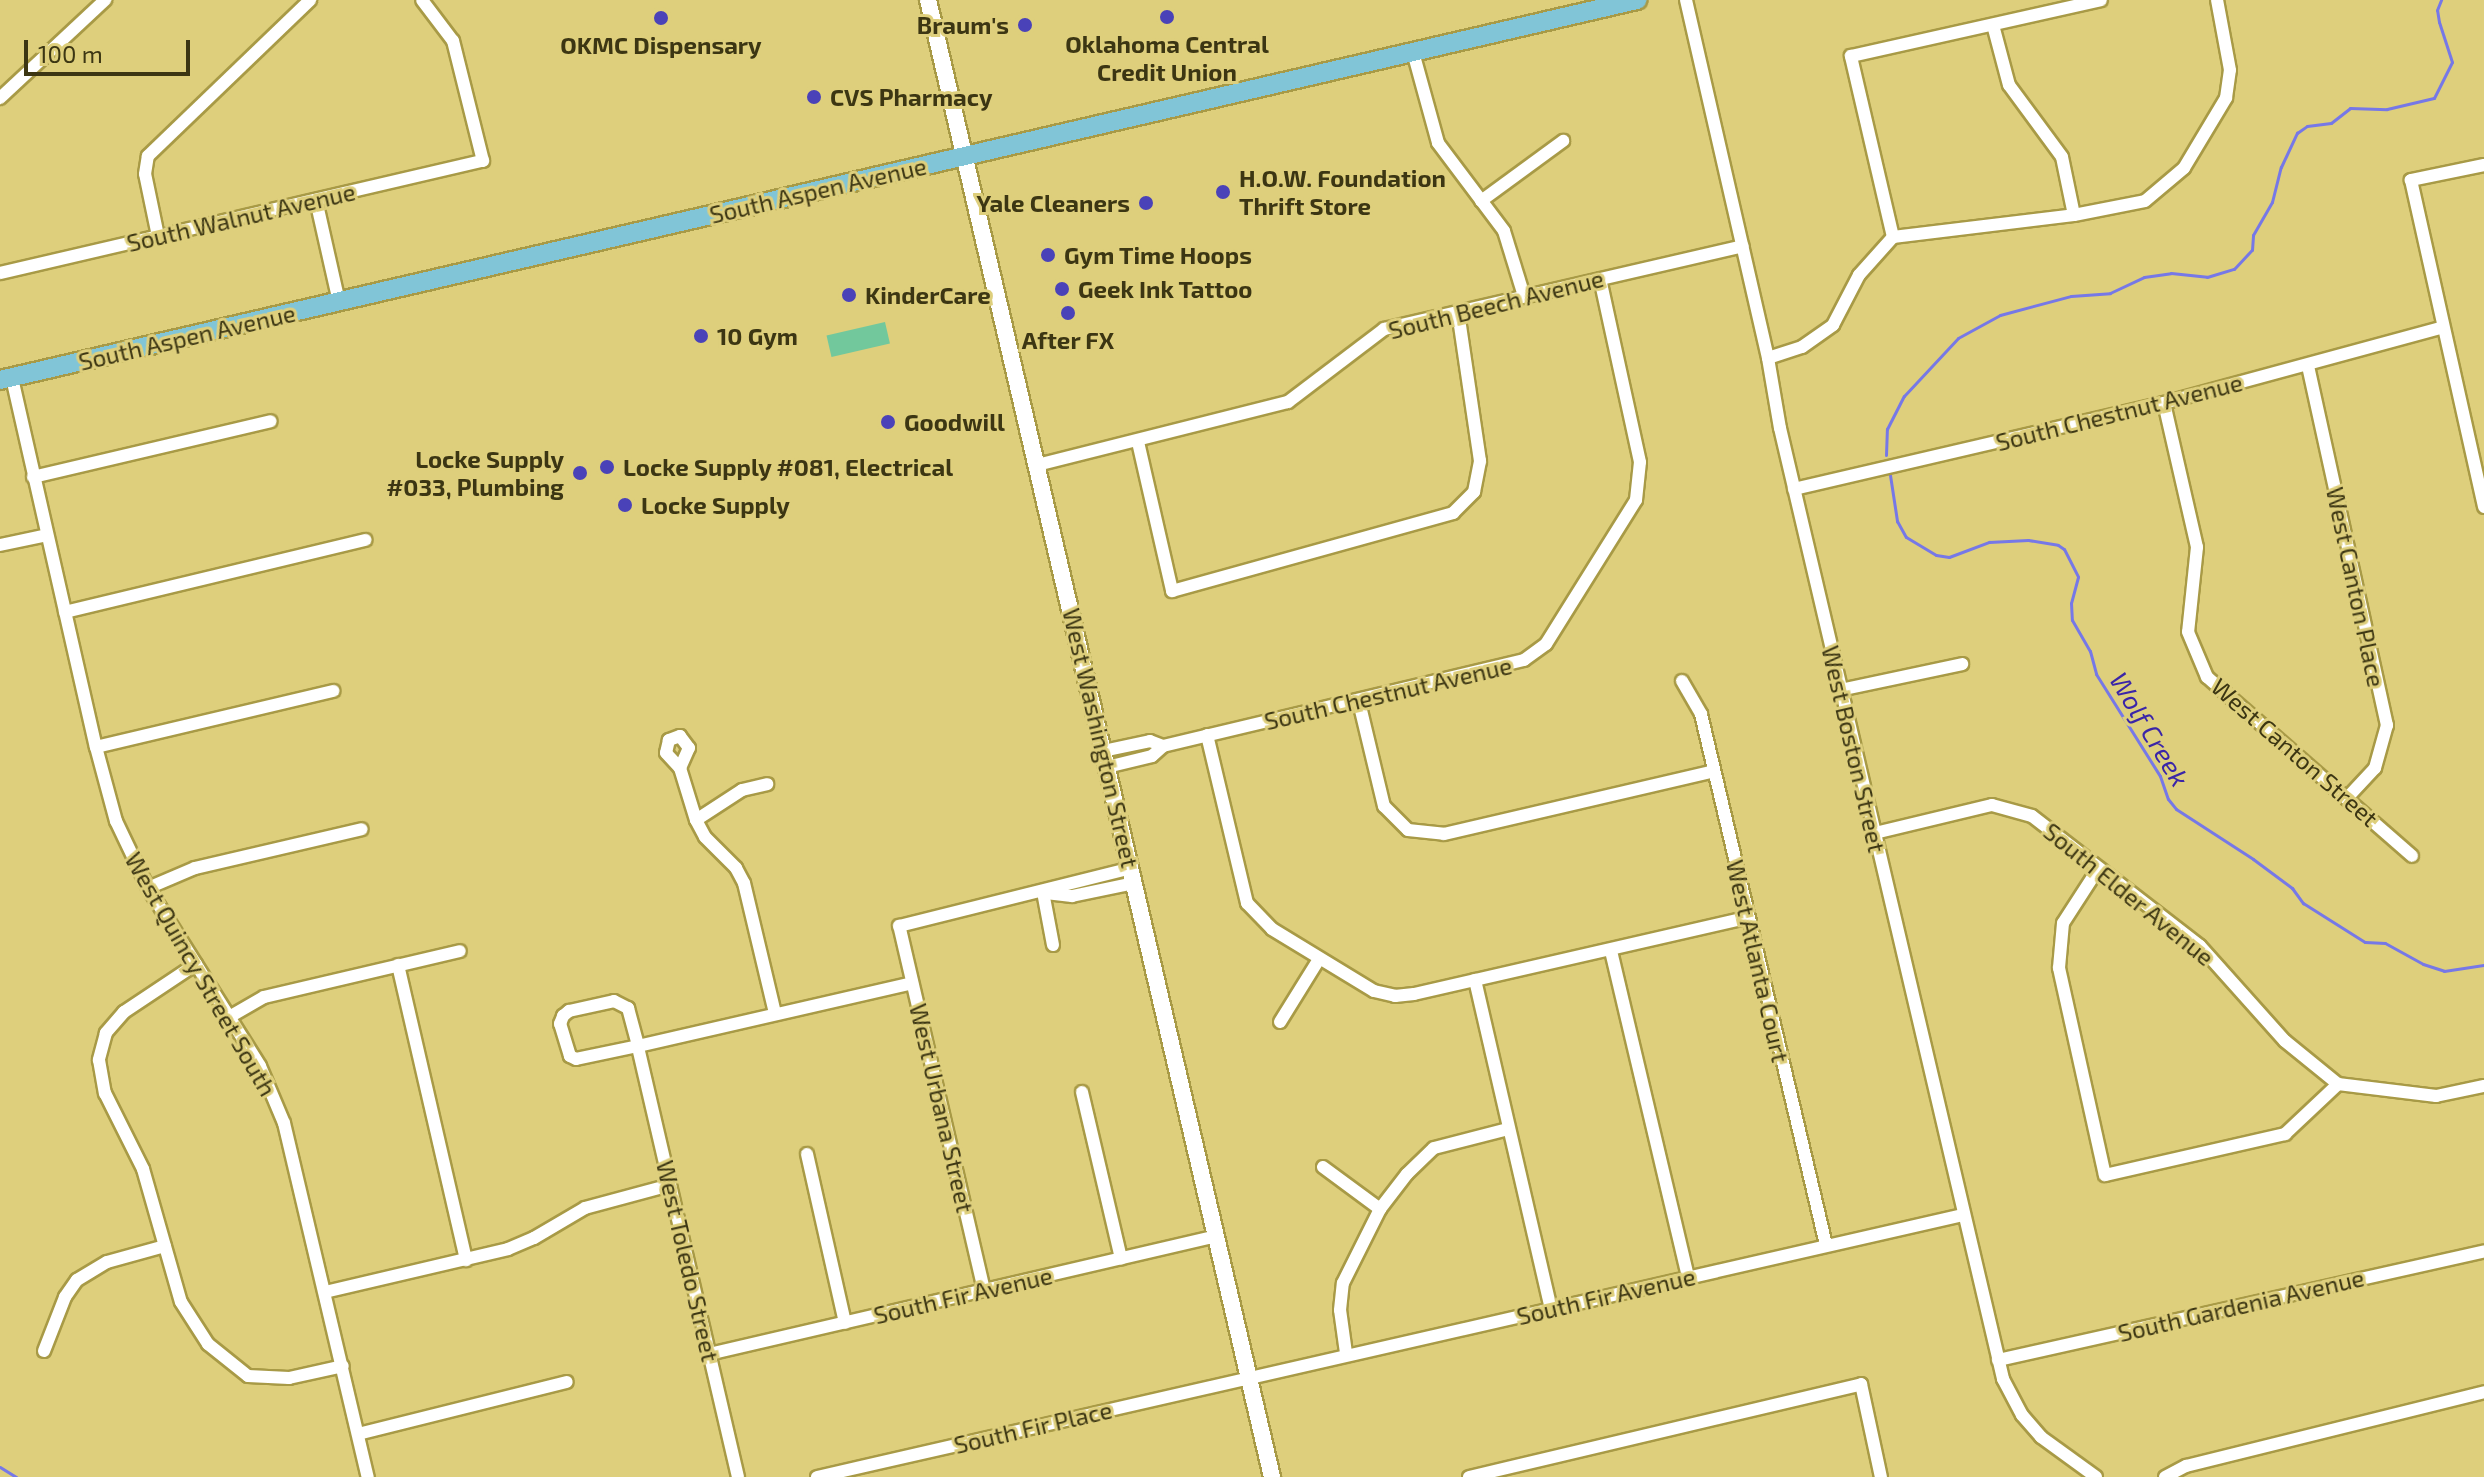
<!DOCTYPE html>
<style>
body{margin:0}
#map{position:relative;width:2484px;height:1477px;overflow:hidden;background:#decf7c;font-family:"Exo 2",sans-serif}
div>[style]{position:absolute}
[style*='--x']{left:calc(var(--x)*1px);top:calc(var(--y)*1px);width:calc(var(--w)*1px);rotate:calc(var(--a)*1deg)}
.green>*{inset:0;background:#72c89c;transform-origin:0 0}
.stream>*{height:3px;margin:-1.5px;padding:0 1.5px;transform-origin:1.5px;border-radius:1.5px;background:#7678e7}
.roads{filter:drop-shadow(2px 0 #a89a46) drop-shadow(-2px 0 #a89a46) drop-shadow(0 2px #a89a46) drop-shadow(0 -2px #a89a46)}
.minor>*{height:12px;margin:-6px;padding:0 6px;transform-origin:6px;border-radius:6px;background:#fff}
.secondary>*{height:16px;margin:-8px;padding:0 8px;transform-origin:8px;border-radius:8px;background:#fff}
.primary>*{height:18px;margin:-9px;padding:0 9px;transform-origin:9px;border-radius:9px;background:#81c5d7}
.dots>*{width:22px;height:22px;translate:-50% -50%;box-sizing:border-box;border:4px solid #decf7c;border-radius:50%}
span{translate:-50% -50%;white-space:nowrap;text-align:center;line-height:1.15;-webkit-text-stroke:6px #decf7c;paint-order:stroke}
.poi-label{font-size:24px;color:#3c3613;font-weight:700}
.right{translate:-100% -50%;text-align:right}
.left{translate:0 -50%;text-align:left}
.street-label{font-size:24px;color:#3c3613}
.water-label{font-size:26px;color:#3a25a8;font-style:italic}
.scale{position:absolute;left:24px;top:40px;width:166px;height:36px;box-sizing:border-box;border:4px solid #3c3613;border-top:0;padding-left:10px;font-size:24px;line-height:28px;white-space:nowrap;color:#3c3613;-webkit-text-stroke:6px #decf7c;paint-order:stroke}
</style>
<div id="map">
<div class="green">
<div style="left:885px;top:322px;width:22px;height:60px;rotate:77deg"></div>
</div>
<div class="stream">
<div style="--x:1886;--y:455;--w:26;--a:-88"></div>
<div style="--x:1887;--y:429;--w:37;--a:-63"></div>
<div style="--x:1904;--y:396;--w:79;--a:-47"></div>
<div style="--x:1958;--y:338;--w:48;--a:-28.7"></div>
<div style="--x:2000;--y:315;--w:73;--a:-15"></div>
<div style="--x:2071;--y:296;--w:39;--a:-4"></div>
<div style="--x:2110;--y:293;--w:38;--a:-25"></div>
<div style="--x:2144;--y:277;--w:27;--a:-8"></div>
<div style="--x:2171;--y:273;--w:36;--a:6"></div>
<div style="--x:2207;--y:277;--w:28;--a:-17"></div>
<div style="--x:2234;--y:269;--w:26;--a:-47"></div>
<div style="--x:2252;--y:250;--w:15;--a:-86"></div>
<div style="--x:2253;--y:235;--w:38;--a:-60"></div>
<div style="--x:2272;--y:202;--w:36;--a:-76"></div>
<div style="--x:2281;--y:167;--w:38;--a:-65"></div>
<div style="--x:2297;--y:133;--w:12;--a:-35"></div>
<div style="--x:2307;--y:126;--w:24;--a:-7"></div>
<div style="--x:2331;--y:123;--w:24;--a:-38"></div>
<div style="--x:2350;--y:108;--w:37;--a:2"></div>
<div style="--x:2387;--y:109;--w:48;--a:-13.2"></div>
<div style="--x:2434;--y:98;--w:40;--a:-63.4"></div>
<div style="--x:2452;--y:62;--w:42;--a:-108"></div>
<div style="--x:2439;--y:22;--w:12;--a:-99"></div>
<div style="--x:2437;--y:10;--w:11;--a:-68"></div>
<div style="--x:1890;--y:475;--w:47;--a:81.3"></div>
<div style="--x:1897;--y:521;--w:18;--a:61"></div>
<div style="--x:1906;--y:537;--w:35;--a:31"></div>
<div style="--x:1936;--y:555;--w:13;--a:9"></div>
<div style="--x:1949;--y:557;--w:43;--a:-20.6"></div>
<div style="--x:1989;--y:542;--w:39;--a:-3"></div>
<div style="--x:2028;--y:540;--w:30;--a:9"></div>
<div style="--x:2058;--y:545;--w:7;--a:34"></div>
<div style="--x:2064;--y:549;--w:31;--a:63"></div>
<div style="--x:2078;--y:577;--w:27;--a:105"></div>
<div style="--x:2071;--y:603;--w:17;--a:87"></div>
<div style="--x:2072;--y:620;--w:36;--a:60"></div>
<div style="--x:2090;--y:651;--w:24;--a:75"></div>
<div style="--x:2096;--y:674;--w:120;--a:57.9"></div>
<div style="--x:2160;--y:776;--w:24;--a:71"></div>
<div style="--x:2168;--y:799;--w:13;--a:51"></div>
<div style="--x:2176;--y:809;--w:92;--a:33"></div>
<div style="--x:2253;--y:859;--w:49;--a:36.6"></div>
<div style="--x:2292;--y:888;--w:19;--a:54"></div>
<div style="--x:2303;--y:903;--w:73;--a:32.2"></div>
<div style="--x:2365;--y:942;--w:20;--a:3"></div>
<div style="--x:2385;--y:943;--w:43;--a:28.9"></div>
<div style="--x:2423;--y:964;--w:22;--a:18"></div>
<div style="--x:2444;--y:971;--w:40;--a:-8.5"></div>
<div style="--x:0;--y:1467;--w:19;--a:32"></div>
</div>
<div class="roads">
<div class="minor">
<div style="--x:1686;--y:0;--w:367;--a:77.1"></div>
<div style="--x:1768;--y:358;--w:71;--a:80.3"></div>
<div style="--x:1780;--y:428;--w:977;--a:76.8"></div>
<div style="--x:2003;--y:1379;--w:41;--a:62.2"></div>
<div style="--x:2022;--y:1415;--w:29;--a:49"></div>
<div style="--x:2041;--y:1437;--w:68;--a:36"></div>
<div style="--x:1993;--y:25;--w:62;--a:75.1"></div>
<div style="--x:2009;--y:85;--w:89;--a:53.6"></div>
<div style="--x:2062;--y:157;--w:59;--a:78.3"></div>
<div style="--x:1413;--y:52;--w:94;--a:74.6"></div>
<div style="--x:1438;--y:143;--w:110;--a:53.1"></div>
<div style="--x:1504;--y:231;--w:68;--a:72.9"></div>
<div style="--x:0;--y:98;--w:144;--a:-43"></div>
<div style="--x:2484;--y:165;--w:75;--a:168.4"></div>
<div style="--x:2411;--y:180;--w:335;--a:77.4"></div>
<div style="--x:316;--y:200;--w:105;--a:77.3"></div>
<div style="--x:1481;--y:201;--w:102;--a:-36.2"></div>
<div style="--x:158;--y:236;--w:63;--a:-101.8"></div>
<div style="--x:145;--y:174;--w:18;--a:-81"></div>
<div style="--x:148;--y:156;--w:225;--a:-43.9"></div>
<div style="--x:1893;--y:237;--w:186;--a:-103.1"></div>
<div style="--x:1851;--y:56;--w:256;--a:-12.6"></div>
<div style="--x:0;--y:273;--w:496;--a:-13.1"></div>
<div style="--x:483;--y:161;--w:124;--a:-104"></div>
<div style="--x:453;--y:41;--w:51;--a:-127.1"></div>
<div style="--x:1768;--y:358;--w:36;--a:-18"></div>
<div style="--x:1802;--y:347;--w:38;--a:-35"></div>
<div style="--x:1833;--y:325;--w:56;--a:-62.5"></div>
<div style="--x:1859;--y:275;--w:51;--a:-48.2"></div>
<div style="--x:1893;--y:237;--w:182;--a:-6.9"></div>
<div style="--x:2074;--y:215;--w:72;--a:-11.2"></div>
<div style="--x:2145;--y:201;--w:51;--a:-40.2"></div>
<div style="--x:2184;--y:168;--w:82;--a:-59"></div>
<div style="--x:2226;--y:98;--w:28;--a:-82"></div>
<div style="--x:2230;--y:70;--w:71;--a:-100.5"></div>
<div style="--x:2308;--y:366;--w:368;--a:77.6"></div>
<div style="--x:2387;--y:725;--w:45;--a:105.6"></div>
<div style="--x:2375;--y:768;--w:41;--a:133"></div>
<div style="--x:12;--y:378;--w:378;--a:77.2"></div>
<div style="--x:96;--y:747;--w:77;--a:74.9"></div>
<div style="--x:116;--y:821;--w:74;--a:64.5"></div>
<div style="--x:148;--y:888;--w:210;--a:57.8"></div>
<div style="--x:260;--y:1066;--w:62;--a:67.2"></div>
<div style="--x:284;--y:1123;--w:364;--a:76.7"></div>
<div style="--x:2164;--y:403;--w:148;--a:77.1"></div>
<div style="--x:2197;--y:547;--w:85;--a:96"></div>
<div style="--x:2188;--y:632;--w:49;--a:67.1"></div>
<div style="--x:2207;--y:677;--w:272;--a:41.1"></div>
<div style="--x:1138;--y:442;--w:153;--a:77.1"></div>
<div style="--x:1172;--y:591;--w:292;--a:-15.5"></div>
<div style="--x:1453;--y:513;--w:30;--a:-45"></div>
<div style="--x:1474;--y:492;--w:32;--a:-79"></div>
<div style="--x:1480;--y:461;--w:151;--a:-98.4"></div>
<div style="--x:1037;--y:465;--w:259;--a:-14.1"></div>
<div style="--x:1288;--y:402;--w:121;--a:-37.2"></div>
<div style="--x:1384;--y:329;--w:368;--a:-13"></div>
<div style="--x:33;--y:477;--w:244;--a:-13.2"></div>
<div style="--x:1794;--y:489;--w:380;--a:-13.1"></div>
<div style="--x:2164;--y:403;--w:287;--a:-15.2"></div>
<div style="--x:0;--y:545;--w:48;--a:-12"></div>
<div style="--x:65;--y:612;--w:309;--a:-13.5"></div>
<div style="--x:1682;--y:681;--w:38;--a:60"></div>
<div style="--x:1701;--y:714;--w:546;--a:76.75"></div>
<div style="--x:1840;--y:690;--w:125;--a:-12"></div>
<div style="--x:1359;--y:702;--w:107;--a:76.5"></div>
<div style="--x:1384;--y:806;--w:34;--a:45"></div>
<div style="--x:1408;--y:830;--w:36;--a:6"></div>
<div style="--x:1444;--y:834;--w:277;--a:-13.1"></div>
<div style="--x:1207;--y:735;--w:173;--a:76.6"></div>
<div style="--x:1247;--y:903;--w:36;--a:46"></div>
<div style="--x:1272;--y:929;--w:119;--a:31.3"></div>
<div style="--x:1374;--y:991;--w:22;--a:13"></div>
<div style="--x:1395;--y:996;--w:19;--a:-6"></div>
<div style="--x:1414;--y:994;--w:342;--a:-12.9"></div>
<div style="--x:96;--y:747;--w:244;--a:-13.3"></div>
<div style="--x:1103;--y:751;--w:48;--a:-12"></div>
<div style="--x:1150;--y:741;--w:14;--a:21"></div>
<div style="--x:1107;--y:767;--w:46;--a:-13.7"></div>
<div style="--x:1152;--y:756;--w:15;--a:-42"></div>
<div style="--x:1163;--y:746;--w:371;--a:-13.4"></div>
<div style="--x:1524;--y:660;--w:27;--a:-36"></div>
<div style="--x:1546;--y:644;--w:170;--a:-58"></div>
<div style="--x:1636;--y:500;--w:38;--a:-84"></div>
<div style="--x:1640;--y:462;--w:187;--a:-102.3"></div>
<div style="--x:680;--y:768;--w:22;--a:-66"></div>
<div style="--x:689;--y:748;--w:15;--a:-127"></div>
<div style="--x:680;--y:736;--w:12;--a:160"></div>
<div style="--x:669;--y:740;--w:13;--a:103"></div>
<div style="--x:666;--y:753;--w:21;--a:47"></div>
<div style="--x:680;--y:768;--w:54;--a:72.9"></div>
<div style="--x:696;--y:820;--w:19;--a:62"></div>
<div style="--x:705;--y:837;--w:44;--a:45"></div>
<div style="--x:736;--y:868;--w:17;--a:62"></div>
<div style="--x:744;--y:883;--w:134;--a:76.6"></div>
<div style="--x:696;--y:820;--w:55;--a:-33.1"></div>
<div style="--x:742;--y:790;--w:26;--a:-13"></div>
<div style="--x:1875;--y:833;--w:120;--a:-13.5"></div>
<div style="--x:1992;--y:805;--w:41;--a:15.4"></div>
<div style="--x:2032;--y:816;--w:212;--a:37.7"></div>
<div style="--x:2200;--y:946;--w:127;--a:48.2"></div>
<div style="--x:2285;--y:1041;--w:68;--a:39.1"></div>
<div style="--x:2338;--y:1084;--w:99;--a:7"></div>
<div style="--x:2436;--y:1096;--w:49;--a:-11.8"></div>
<div style="--x:2098;--y:869;--w:64;--a:122.9"></div>
<div style="--x:2063;--y:923;--w:45;--a:95.1"></div>
<div style="--x:2059;--y:968;--w:212;--a:77.5"></div>
<div style="--x:2105;--y:1175;--w:185;--a:-12.8"></div>
<div style="--x:2285;--y:1134;--w:73;--a:-43.3"></div>
<div style="--x:148;--y:888;--w:51;--a:-23.1"></div>
<div style="--x:195;--y:868;--w:171;--a:-13.1"></div>
<div style="--x:1043;--y:892;--w:54;--a:79.3"></div>
<div style="--x:1046;--y:893;--w:26;--a:7"></div>
<div style="--x:1072;--y:896;--w:63;--a:-11.8"></div>
<div style="--x:1611;--y:951;--w:335;--a:76.7"></div>
<div style="--x:196;--y:964;--w:87;--a:146.3"></div>
<div style="--x:124;--y:1012;--w:28;--a:131"></div>
<div style="--x:106;--y:1033;--w:28;--a:105"></div>
<div style="--x:99;--y:1060;--w:34;--a:80"></div>
<div style="--x:105;--y:1093;--w:85;--a:63.4"></div>
<div style="--x:143;--y:1169;--w:138;--a:74.1"></div>
<div style="--x:181;--y:1302;--w:50;--a:57.3"></div>
<div style="--x:208;--y:1344;--w:51;--a:38.7"></div>
<div style="--x:248;--y:1376;--w:41;--a:2.8"></div>
<div style="--x:289;--y:1378;--w:55;--a:-12.5"></div>
<div style="--x:398;--y:965;--w:303;--a:77"></div>
<div style="--x:1475;--y:980;--w:338;--a:77"></div>
<div style="--x:614;--y:1001;--w:16;--a:27"></div>
<div style="--x:628;--y:1008;--w:39;--a:75"></div>
<div style="--x:638;--y:1046;--w:63;--a:168.2"></div>
<div style="--x:576;--y:1059;--w:7;--a:-153"></div>
<div style="--x:570;--y:1056;--w:34;--a:-107"></div>
<div style="--x:560;--y:1024;--w:9;--a:-69"></div>
<div style="--x:563;--y:1016;--w:8;--a:-40"></div>
<div style="--x:569;--y:1011;--w:46;--a:-12.5"></div>
<div style="--x:231;--y:1016;--w:38;--a:-30"></div>
<div style="--x:264;--y:997;--w:201;--a:-13.2"></div>
<div style="--x:1280;--y:1022;--w:74;--a:-58.2"></div>
<div style="--x:1082;--y:1092;--w:171;--a:76.8"></div>
<div style="--x:807;--y:1154;--w:173;--a:77.3"></div>
<div style="--x:1323;--y:1167;--w:71;--a:36.4"></div>
<div style="--x:984;--y:1290;--w:374;--a:-103.1"></div>
<div style="--x:899;--y:926;--w:239;--a:-14"></div>
<div style="--x:325;--y:1292;--w:188;--a:-13.2"></div>
<div style="--x:508;--y:1249;--w:28;--a:-23"></div>
<div style="--x:534;--y:1238;--w:59;--a:-30.5"></div>
<div style="--x:585;--y:1208;--w:88;--a:-15.1"></div>
<div style="--x:44;--y:1351;--w:58;--a:-68.7"></div>
<div style="--x:65;--y:1297;--w:21;--a:-55"></div>
<div style="--x:77;--y:1280;--w:35;--a:-31"></div>
<div style="--x:107;--y:1262;--w:60;--a:-15.4"></div>
<div style="--x:1346;--y:1353;--w:43;--a:-97.9"></div>
<div style="--x:1340;--y:1310;--w:27;--a:-84"></div>
<div style="--x:1343;--y:1283;--w:83;--a:-63.4"></div>
<div style="--x:1380;--y:1209;--w:44;--a:-52.4"></div>
<div style="--x:1407;--y:1174;--w:37;--a:-44"></div>
<div style="--x:1434;--y:1148;--w:76;--a:-14.4"></div>
<div style="--x:709;--y:1354;--w:522;--a:-13.08"></div>
<div style="--x:1998;--y:1360;--w:498;--a:-12.6"></div>
<div style="--x:358;--y:1434;--w:215;--a:-14"></div>
<div style="--x:738;--y:1477;--w:442;--a:-103.1"></div>
<div style="--x:638;--y:1046;--w:281;--a:-12.9"></div>
<div style="--x:817;--y:1477;--w:1176;--a:-12.88"></div>
<div style="--x:1469;--y:1477;--w:403;--a:-13.3"></div>
<div style="--x:1861;--y:1384;--w:95;--a:77.9"></div>
<div style="--x:2165;--y:1477;--w:24;--a:-28"></div>
<div style="--x:2186;--y:1466;--w:307;--a:-13.9"></div>
</div>
<div class="secondary">
<div style="--x:928;--y:0;--w:1517;--a:76.89"></div>
</div>
<div class="primary">
<div style="--x:0;--y:380;--w:1681;--a:-13.07"></div>
</div>
</div>
<div class="dots">
<div style="left:1167px;top:17px;background:#4a42b8"></div>
<div style="left:661px;top:18px;background:#4a42b8"></div>
<div style="left:1025px;top:25px;background:#4a42b8"></div>
<div style="left:814px;top:97px;background:#4a42b8"></div>
<div style="left:1223px;top:192px;background:#4a42b8"></div>
<div style="left:1146px;top:203px;background:#4a42b8"></div>
<div style="left:1048px;top:255px;background:#4a42b8"></div>
<div style="left:1062px;top:289px;background:#4a42b8"></div>
<div style="left:849px;top:295px;background:#4a42b8"></div>
<div style="left:1068px;top:313px;background:#4a42b8"></div>
<div style="left:701px;top:336px;background:#4a42b8"></div>
<div style="left:888px;top:422px;background:#4a42b8"></div>
<div style="left:607px;top:467px;background:#4a42b8"></div>
<div style="left:580px;top:473px;background:#4a42b8"></div>
<div style="left:625px;top:505px;background:#4a42b8"></div>
</div>
<div class="poi-label">
<span class="right" style="left:1009px;top:25px">Braum's</span>
<span style="left:1167px;top:58px">Oklahoma Central<br>Credit Union</span>
<span style="left:661px;top:45px">OKMC Dispensary</span>
<span class="left" style="left:830px;top:97px">CVS Pharmacy</span>
<span class="left" style="left:1239px;top:192px">H.O.W. Foundation<br>Thrift Store</span>
<span class="right" style="left:1130px;top:203px">Yale Cleaners</span>
<span class="left" style="left:1064px;top:255px">Gym Time Hoops</span>
<span class="left" style="left:1078px;top:289px">Geek Ink Tattoo</span>
<span class="left" style="left:865px;top:295px">KinderCare</span>
<span class="left" style="left:717px;top:336px">10 Gym</span>
<span style="left:1068px;top:340px">After FX</span>
<span class="left" style="left:904px;top:422px">Goodwill</span>
<span class="right" style="left:564px;top:473px">Locke Supply<br>#033, Plumbing</span>
<span class="left" style="left:623px;top:467px">Locke Supply #081, Electrical</span>
<span class="left" style="left:641px;top:505px">Locke Supply</span>
</div>
<div class="street-label">
<span style="left:818px;top:190px;rotate:-13deg">South Aspen Avenue</span>
<span style="left:241px;top:217px;rotate:-13deg">South Walnut Avenue</span>
<span style="left:1496px;top:304px;rotate:-14deg">South Beech Avenue</span>
<span style="left:187px;top:337px;rotate:-13deg">South Aspen Avenue</span>
<span style="left:2119px;top:412px;rotate:-14deg">South Chestnut Avenue</span>
<span style="left:2356px;top:587px;rotate:78deg">West Canton Place</span>
<span style="left:1388px;top:693px;rotate:-13deg">South Chestnut Avenue</span>
<span style="left:1101px;top:738px;rotate:77deg">West Washington Street</span>
<span style="left:1854px;top:749px;rotate:77deg">West Boston Street</span>
<span style="left:2295px;top:752px;rotate:41deg">West Canton Street</span>
<span style="left:2129px;top:894px;rotate:39deg">South Elder Avenue</span>
<span style="left:1758px;top:961px;rotate:77deg">West Atlanta Court</span>
<span style="left:201px;top:974px;rotate:60deg">West Quincy Street South</span>
<span style="left:942px;top:1108px;rotate:77deg">West Urbana Street</span>
<span style="left:688px;top:1261px;rotate:77deg">West Toledo Street</span>
<span style="left:963px;top:1295px;rotate:-13deg">South Fir Avenue</span>
<span style="left:1606px;top:1296px;rotate:-13deg">South Fir Avenue</span>
<span style="left:2241px;top:1305px;rotate:-13deg">South Gardenia Avenue</span>
<span style="left:1033px;top:1427px;rotate:-13deg">South Fir Place</span>
</div>
<div class="water-label">
<span style="left:2150px;top:729px;rotate:59deg">Wolf Creek</span>
</div>
<div class="scale">100 m</div>
</div>
